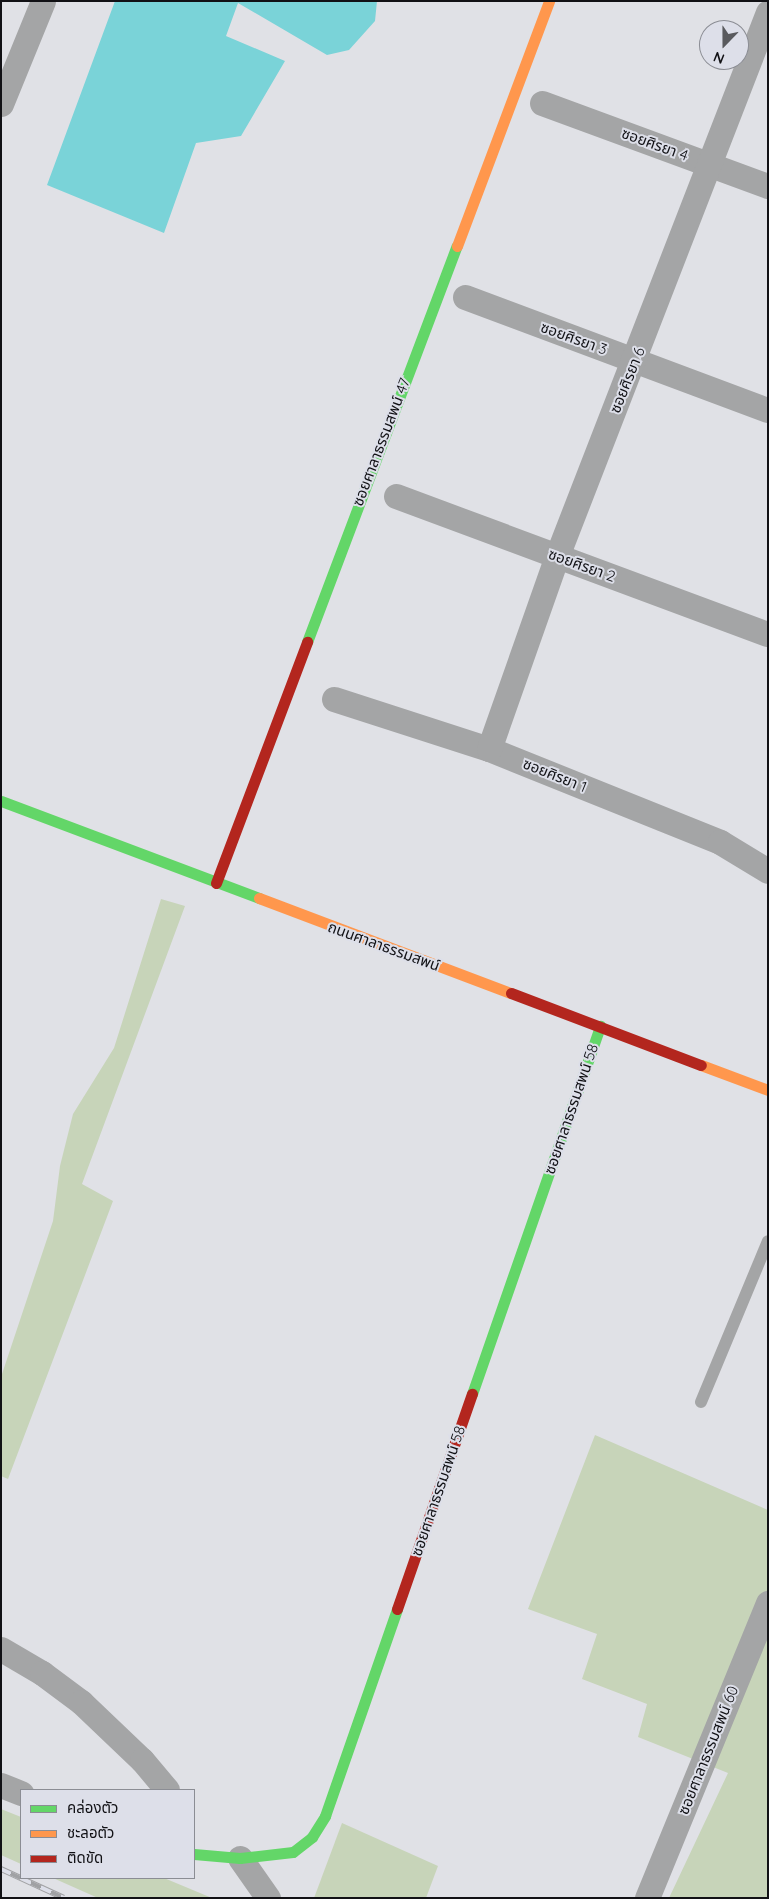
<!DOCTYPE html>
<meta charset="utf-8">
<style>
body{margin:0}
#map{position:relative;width:769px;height:1899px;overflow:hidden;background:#e0e1e6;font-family:Quicksand,"Noto Sans Thai",sans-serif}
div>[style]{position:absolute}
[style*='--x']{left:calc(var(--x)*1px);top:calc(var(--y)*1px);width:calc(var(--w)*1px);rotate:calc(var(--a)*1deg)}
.green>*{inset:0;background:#c7d4b9}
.water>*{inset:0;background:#7ad3d8}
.lane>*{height:12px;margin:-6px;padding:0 6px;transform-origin:6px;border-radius:6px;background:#a4a5a6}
.street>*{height:25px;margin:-12.5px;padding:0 12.5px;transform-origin:12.5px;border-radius:12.5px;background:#a4a5a6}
.fast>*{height:11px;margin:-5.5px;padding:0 5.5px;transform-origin:5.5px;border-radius:5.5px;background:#63d668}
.slow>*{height:11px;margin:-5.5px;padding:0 5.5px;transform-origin:5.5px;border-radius:5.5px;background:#ff974d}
.jam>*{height:11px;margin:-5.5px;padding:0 5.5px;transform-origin:5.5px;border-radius:5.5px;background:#b3261e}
.rail>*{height:5.5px;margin-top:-2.75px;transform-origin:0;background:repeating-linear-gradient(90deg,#dddfe9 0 11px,#a0a1a4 0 22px);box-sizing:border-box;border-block:1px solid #a0a1a4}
span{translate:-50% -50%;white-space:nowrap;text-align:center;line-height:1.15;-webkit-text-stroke:4px #dddfe9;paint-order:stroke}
.street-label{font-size:15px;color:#111115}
.frame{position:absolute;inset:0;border:2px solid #111115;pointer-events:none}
.legend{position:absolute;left:20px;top:1789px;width:175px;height:90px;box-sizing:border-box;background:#dddfe9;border:1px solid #8b8d94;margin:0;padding:6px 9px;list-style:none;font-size:15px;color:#111115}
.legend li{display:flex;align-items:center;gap:10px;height:25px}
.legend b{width:25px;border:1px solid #8b8d94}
.north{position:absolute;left:699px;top:20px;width:50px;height:50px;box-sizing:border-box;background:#dddfe9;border:1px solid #8b8d94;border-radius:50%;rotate:202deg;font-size:14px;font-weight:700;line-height:20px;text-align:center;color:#111115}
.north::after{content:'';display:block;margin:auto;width:18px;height:22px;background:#595a5e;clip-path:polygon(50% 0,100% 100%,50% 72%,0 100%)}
</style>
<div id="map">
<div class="green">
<div style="clip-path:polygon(161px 899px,185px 906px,82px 1184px,113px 1201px,8px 1479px,1px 1476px,1px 1377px,53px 1221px,60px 1166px,73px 1114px,114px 1048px)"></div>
<div style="clip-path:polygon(595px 1435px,768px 1510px,768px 1898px,669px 1898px,728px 1773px,638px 1737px,647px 1704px,582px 1679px,597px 1634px,528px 1609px)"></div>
<div style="clip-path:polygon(1px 1809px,21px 1817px,21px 1864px,1px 1855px)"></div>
<div style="clip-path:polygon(342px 1823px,438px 1866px,426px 1898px,314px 1898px)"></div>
<div style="clip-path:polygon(53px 1878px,164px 1878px,212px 1898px,98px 1898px)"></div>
</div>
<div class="water">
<div style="clip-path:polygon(115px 1px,377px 1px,375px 21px,349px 50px,327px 55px,238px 3px,226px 36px,285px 61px,241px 136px,196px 143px,164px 233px,47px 185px)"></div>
</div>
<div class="lane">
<div style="--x:701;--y:1402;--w:174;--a:-67.4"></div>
</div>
<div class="street">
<div style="--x:542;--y:103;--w:241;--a:20.2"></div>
<div style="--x:1;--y:104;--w:111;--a:-67.8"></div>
<div style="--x:465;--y:297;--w:323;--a:20.5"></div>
<div style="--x:396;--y:496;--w:397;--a:20.4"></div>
<div style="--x:334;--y:699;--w:163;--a:17.9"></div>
<div style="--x:489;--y:749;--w:249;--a:21.9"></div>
<div style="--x:720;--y:842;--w:56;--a:31.1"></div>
<div style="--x:489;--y:749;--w:205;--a:-70.6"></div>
<div style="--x:557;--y:556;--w:583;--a:-68.8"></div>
<div style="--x:1;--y:1649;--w:48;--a:30.3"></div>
<div style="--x:42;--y:1673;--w:49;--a:36.6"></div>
<div style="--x:81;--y:1702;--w:84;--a:43.6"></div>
<div style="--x:142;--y:1760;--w:39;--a:50"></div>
<div style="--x:1;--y:1785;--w:22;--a:22"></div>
<div style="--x:240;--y:1858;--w:49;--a:55"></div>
<div style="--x:647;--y:1898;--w:319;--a:-67.7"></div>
</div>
<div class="fast">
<div style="--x:307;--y:642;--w:423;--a:-69.3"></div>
<div style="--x:1;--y:801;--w:276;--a:20.6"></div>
<div style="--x:472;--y:1394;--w:390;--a:-70.8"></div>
<div style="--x:194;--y:1854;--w:46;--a:5"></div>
<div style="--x:240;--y:1858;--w:53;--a:-6.5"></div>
<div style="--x:293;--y:1852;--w:24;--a:-38"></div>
<div style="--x:312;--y:1837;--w:25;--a:-58"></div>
<div style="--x:325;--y:1816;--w:219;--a:-70.8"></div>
</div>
<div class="slow">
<div style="--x:457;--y:246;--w:262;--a:-69.4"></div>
<div style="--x:259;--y:898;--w:269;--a:20.7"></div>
<div style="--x:701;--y:1065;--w:72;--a:20.5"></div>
</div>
<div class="jam">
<div style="--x:216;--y:883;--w:258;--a:-69.3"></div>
<div style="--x:511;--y:993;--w:203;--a:20.8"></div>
<div style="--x:397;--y:1609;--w:228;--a:-70.8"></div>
</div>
<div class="rail">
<div style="--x:1;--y:1869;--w:69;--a:24.7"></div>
</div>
<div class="street-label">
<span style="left:655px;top:144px;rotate:20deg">ซอยศิรยา 4</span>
<span style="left:574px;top:338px;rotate:20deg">ซอยศิรยา 3</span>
<span style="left:627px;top:380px;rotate:-68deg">ซอยศิรยา 6</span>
<span style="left:381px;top:442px;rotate:-69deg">ซอยศาลาธรรมสพน์ 47</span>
<span style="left:582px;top:565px;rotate:20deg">ซอยศิรยา 2</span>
<span style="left:555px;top:775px;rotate:22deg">ซอยศิรยา 1</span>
<span style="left:384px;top:946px;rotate:20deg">ถนนศาลาธรรมสพน์</span>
<span style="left:571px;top:1109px;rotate:-71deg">ซอยศาลาธรรมสพน์ 58</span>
<span style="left:438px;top:1491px;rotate:-71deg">ซอยศาลาธรรมสพน์ 58</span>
<span style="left:708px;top:1750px;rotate:-68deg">ซอยศาลาธรรมสพน์ 60</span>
</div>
<div class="frame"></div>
<ul class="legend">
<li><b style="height:6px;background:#63d668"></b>คล่องตัว</li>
<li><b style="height:6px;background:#ff974d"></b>ชะลอตัว</li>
<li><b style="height:6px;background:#b3261e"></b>ติดขัด</li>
</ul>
<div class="north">N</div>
</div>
